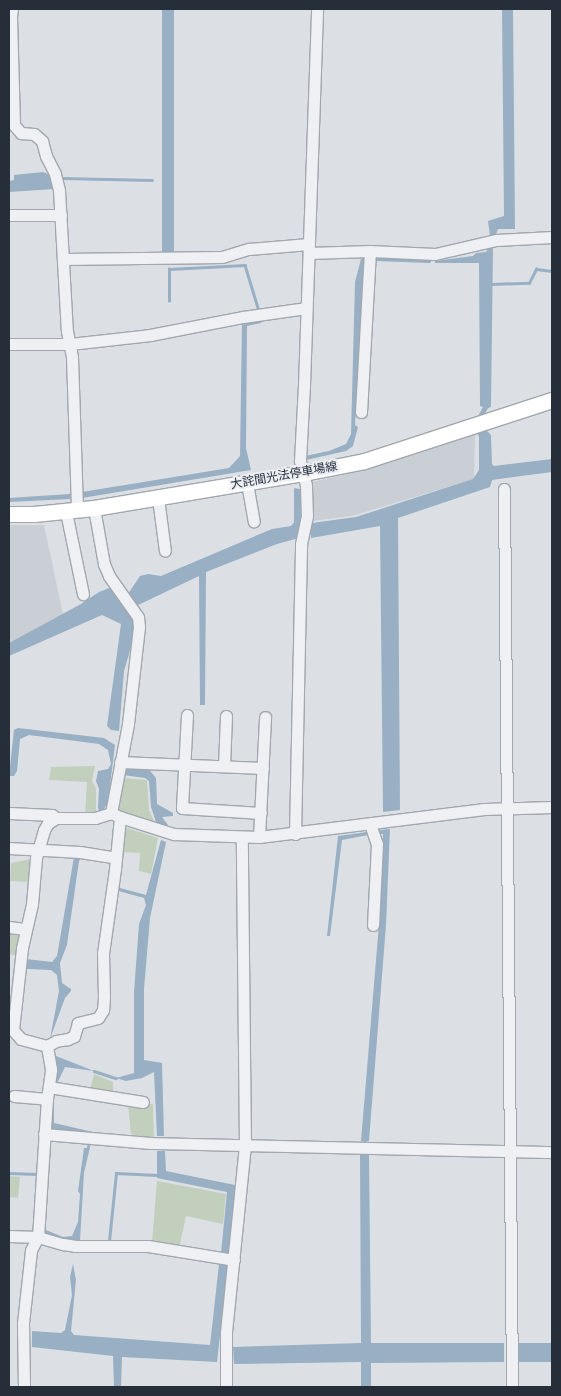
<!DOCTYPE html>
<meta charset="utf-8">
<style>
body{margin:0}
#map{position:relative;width:561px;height:1396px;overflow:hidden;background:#dce0e5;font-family:"Asap Condensed","Noto Sans JP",sans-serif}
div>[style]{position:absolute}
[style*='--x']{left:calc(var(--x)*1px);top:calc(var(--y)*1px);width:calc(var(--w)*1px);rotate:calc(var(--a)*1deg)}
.built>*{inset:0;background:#cacfd6}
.green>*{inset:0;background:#c2cfbd}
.water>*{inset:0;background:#98afc4;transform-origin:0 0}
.stream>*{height:2.5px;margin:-1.25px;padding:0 1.25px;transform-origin:1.25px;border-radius:1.25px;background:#98afc4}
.roads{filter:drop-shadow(1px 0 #a2a7ae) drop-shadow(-1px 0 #a2a7ae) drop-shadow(0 1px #a2a7ae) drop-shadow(0 -1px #a2a7ae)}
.minor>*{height:11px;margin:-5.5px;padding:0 5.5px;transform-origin:5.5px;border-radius:5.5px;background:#eef0f4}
.secondary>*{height:15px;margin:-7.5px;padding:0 7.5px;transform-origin:7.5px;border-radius:7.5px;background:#fff}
span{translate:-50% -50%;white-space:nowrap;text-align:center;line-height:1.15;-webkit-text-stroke:4px #ebeef3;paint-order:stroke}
.street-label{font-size:12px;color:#262e3a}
.frame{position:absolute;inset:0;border:10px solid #262e3a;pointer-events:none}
</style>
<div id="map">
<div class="built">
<div style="clip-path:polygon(475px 432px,474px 479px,352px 516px,311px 521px,309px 483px,364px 470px)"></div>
<div style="clip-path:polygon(9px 525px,44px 525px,63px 614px,9px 643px)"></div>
</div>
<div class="green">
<div style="clip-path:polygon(95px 766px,92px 781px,96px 789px,96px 815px,85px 817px,87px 782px,49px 780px,51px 767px)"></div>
<div style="clip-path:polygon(123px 778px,147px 780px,149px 810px,155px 823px,117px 810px)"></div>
<div style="clip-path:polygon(124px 827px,158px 838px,151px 874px,139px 871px,140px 853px,121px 852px)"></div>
<div style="clip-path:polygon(31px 859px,31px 882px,10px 881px,11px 863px)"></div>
<div style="clip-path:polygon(9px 931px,21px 932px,17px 956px,9px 954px)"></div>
<div style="clip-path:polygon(94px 1074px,113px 1082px,113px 1096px,90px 1090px)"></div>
<div style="clip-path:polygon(153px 1104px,154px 1139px,131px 1134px,128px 1105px)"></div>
<div style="clip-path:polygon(9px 1176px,20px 1177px,18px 1198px,9px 1197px)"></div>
<div style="clip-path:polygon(157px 1181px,226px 1194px,223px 1224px,186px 1216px,179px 1249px,152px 1242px)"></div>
</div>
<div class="water">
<div style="left:162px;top:9px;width:12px;height:243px"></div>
<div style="clip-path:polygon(502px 9px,513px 9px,515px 229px,498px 229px,496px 235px,490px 236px,488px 221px,504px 216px)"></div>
<div style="clip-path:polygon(43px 172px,50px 175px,54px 189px,9px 192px,9px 181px,14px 180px,14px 175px)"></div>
<div style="clip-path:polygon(493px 246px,491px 407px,488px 408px,483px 418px,476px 420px,483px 407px,480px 406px,479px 263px,435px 263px,435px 261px,473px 256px,476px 253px,486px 252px,489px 247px)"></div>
<div style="clip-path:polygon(364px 258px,355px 425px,358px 427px,353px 446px,346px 451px,306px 460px,305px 456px,329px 451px,346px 444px,351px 434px,355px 282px,361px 259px)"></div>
<div style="clip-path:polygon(262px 317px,261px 323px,247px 326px,246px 448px,251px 470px,82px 498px,82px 492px,229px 468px,240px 456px,242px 322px)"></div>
<div style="clip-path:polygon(485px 429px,491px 435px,492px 464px,494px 466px,552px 459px,552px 472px,492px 480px,490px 487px,398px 518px,400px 810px,383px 812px,380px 526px,311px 538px,311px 534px,307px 534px,308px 529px,312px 528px,312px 523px,356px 517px,473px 479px,479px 470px,479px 437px,476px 431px)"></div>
<div style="clip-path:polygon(294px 488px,300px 489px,301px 521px,299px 538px,277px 544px,206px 572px,205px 705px,200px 705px,199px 576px,136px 606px,133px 646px,131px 647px,124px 671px,119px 731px,111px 730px,107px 726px,121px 624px,102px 615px,9px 656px,9px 643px,81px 604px,99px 592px,112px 587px,128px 594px,140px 576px,148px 574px,161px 576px,272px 529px,291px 526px,294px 522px)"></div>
<div style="clip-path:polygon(70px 494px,70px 499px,9px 502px,9px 498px)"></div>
<div style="clip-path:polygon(18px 728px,104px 738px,115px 745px,108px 802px,103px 811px,99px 811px,98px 807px,99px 789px,96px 781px,98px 771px,108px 769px,111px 764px,108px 750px,99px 744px,29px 735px,20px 739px,17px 771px,14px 776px,9px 776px,14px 730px)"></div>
<div style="clip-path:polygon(124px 767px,147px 767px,156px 778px,157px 804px,173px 813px,173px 816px,162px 817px,168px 825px,166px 826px,156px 822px,151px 807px,149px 781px,145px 778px,123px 775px)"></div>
<div style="clip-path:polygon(390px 829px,386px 925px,369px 1141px,365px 1142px,361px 1141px,379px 924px,383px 834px,377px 834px,377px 830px)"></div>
<div style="clip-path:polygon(367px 832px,368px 835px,342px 840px,330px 936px,327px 936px,338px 836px)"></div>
<div style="clip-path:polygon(161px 840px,166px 842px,150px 918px,144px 989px,144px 1060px,162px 1063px,164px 1136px,157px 1136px,154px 1072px,142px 1078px,126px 1081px,116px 1078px,134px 1073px,134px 992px,139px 924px,146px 905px,144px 898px,115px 890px,116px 887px,146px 895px)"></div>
<div style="clip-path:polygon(77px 856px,110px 860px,110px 865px,107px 862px,81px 858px,79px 861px,67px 945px,60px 963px,62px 983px,71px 989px,71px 991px,65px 998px,50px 1039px,59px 991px,57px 975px,51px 970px,27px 969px,26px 959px,52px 962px,57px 956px,74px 857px)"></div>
<div style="clip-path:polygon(56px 1056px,94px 1071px,65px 1067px,54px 1090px,54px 1123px,93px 1132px,92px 1134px,52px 1130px,49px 1126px)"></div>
<div style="clip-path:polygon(88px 1142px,91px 1143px,84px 1173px,80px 1241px,66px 1240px,44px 1233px,46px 1230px,63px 1237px,72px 1236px,78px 1222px,80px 1194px,78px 1191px,84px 1148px,87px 1148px)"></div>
<div style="clip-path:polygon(157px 1151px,165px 1151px,166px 1171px,235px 1185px,229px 1254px,221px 1253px,227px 1192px,157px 1178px)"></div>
<div style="clip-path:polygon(360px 1155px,369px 1155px,371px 1343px,504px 1343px,504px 1362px,371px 1363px,371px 1387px,361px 1387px,361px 1362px,234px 1364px,233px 1347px,361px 1343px)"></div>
<div style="clip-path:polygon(73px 1264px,76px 1280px,71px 1331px,74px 1335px,210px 1345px,219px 1264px,228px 1264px,217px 1362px,122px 1357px,121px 1387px,114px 1387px,113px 1356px,32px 1347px,32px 1331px,61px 1333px,65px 1330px,72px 1295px,70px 1277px)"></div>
<div style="left:518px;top:1343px;width:34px;height:19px"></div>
</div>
<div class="stream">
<div style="--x:61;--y:178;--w:91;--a:1.3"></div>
<div style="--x:376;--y:259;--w:53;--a:2.2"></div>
<div style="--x:491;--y:284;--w:38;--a:-2"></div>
<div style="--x:529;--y:283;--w:16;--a:-63"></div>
<div style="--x:536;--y:269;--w:16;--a:7"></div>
<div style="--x:169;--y:301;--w:32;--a:-90"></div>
<div style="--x:169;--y:269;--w:76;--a:-3"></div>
<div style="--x:245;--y:265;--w:48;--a:73.1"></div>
<div style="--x:94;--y:1071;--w:23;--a:18"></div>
<div style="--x:9;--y:1173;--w:29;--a:2"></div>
<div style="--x:109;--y:1241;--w:68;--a:-84.1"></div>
<div style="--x:116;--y:1173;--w:41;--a:2.8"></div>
</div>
<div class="roads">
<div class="minor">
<div style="--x:12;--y:9;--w:8;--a:97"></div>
<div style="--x:11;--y:17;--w:108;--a:88.4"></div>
<div style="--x:14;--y:125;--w:11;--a:49"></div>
<div style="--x:21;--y:133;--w:13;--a:4"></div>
<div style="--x:34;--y:134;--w:11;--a:41"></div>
<div style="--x:42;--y:141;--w:16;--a:75"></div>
<div style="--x:46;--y:156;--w:20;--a:63"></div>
<div style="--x:55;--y:174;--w:16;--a:76"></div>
<div style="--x:59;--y:190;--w:141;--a:86.8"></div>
<div style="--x:67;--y:331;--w:26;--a:79"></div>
<div style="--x:72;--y:357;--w:153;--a:88.1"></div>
<div style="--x:9;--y:215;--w:52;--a:0"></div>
<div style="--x:309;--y:253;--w:61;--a:-1.9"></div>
<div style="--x:370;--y:251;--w:65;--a:2.6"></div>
<div style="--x:435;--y:254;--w:63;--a:-12.9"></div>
<div style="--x:496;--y:240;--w:56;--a:-3.1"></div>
<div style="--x:63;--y:259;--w:159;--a:-0.7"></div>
<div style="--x:222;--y:257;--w:28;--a:-17"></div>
<div style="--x:249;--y:249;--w:60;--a:-4.8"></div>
<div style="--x:9;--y:344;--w:61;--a:0"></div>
<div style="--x:70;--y:344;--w:81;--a:-6.4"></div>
<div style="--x:150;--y:335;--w:95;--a:-11"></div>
<div style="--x:243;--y:317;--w:64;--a:-8.1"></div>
<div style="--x:361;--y:412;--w:161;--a:-86.8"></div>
<div style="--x:247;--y:483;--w:39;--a:80"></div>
<div style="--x:504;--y:489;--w:898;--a:89.49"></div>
<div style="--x:158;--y:498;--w:53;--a:82.5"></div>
<div style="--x:94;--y:508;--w:57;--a:79.9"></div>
<div style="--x:104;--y:564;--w:13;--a:67"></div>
<div style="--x:109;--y:576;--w:50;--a:54.7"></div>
<div style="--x:138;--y:617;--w:10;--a:84"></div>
<div style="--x:139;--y:627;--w:98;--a:96.5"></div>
<div style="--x:128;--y:724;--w:91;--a:100.8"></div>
<div style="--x:66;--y:512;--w:84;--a:78.3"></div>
<div style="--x:187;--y:715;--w:93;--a:93.1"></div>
<div style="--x:182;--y:808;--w:79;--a:3.6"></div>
<div style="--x:120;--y:762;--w:143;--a:2.4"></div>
<div style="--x:224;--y:766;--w:50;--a:-87.7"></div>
<div style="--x:9;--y:813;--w:43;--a:2.7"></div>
<div style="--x:52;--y:815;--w:5;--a:37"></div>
<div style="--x:120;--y:817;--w:52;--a:95.5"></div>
<div style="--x:115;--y:869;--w:85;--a:98.1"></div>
<div style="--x:103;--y:953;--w:44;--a:88.7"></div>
<div style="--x:104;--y:997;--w:13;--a:94"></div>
<div style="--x:103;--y:1010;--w:9;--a:122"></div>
<div style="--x:98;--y:1018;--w:21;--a:166"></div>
<div style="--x:78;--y:1023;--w:14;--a:107"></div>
<div style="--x:74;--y:1036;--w:7;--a:153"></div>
<div style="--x:68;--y:1039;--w:12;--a:171"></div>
<div style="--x:56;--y:1041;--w:10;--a:151"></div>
<div style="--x:47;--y:1046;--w:27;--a:-165"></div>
<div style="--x:21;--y:1039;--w:12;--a:-132"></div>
<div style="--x:13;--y:1030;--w:82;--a:-83.7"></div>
<div style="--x:22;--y:948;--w:45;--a:-77.2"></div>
<div style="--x:32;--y:904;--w:46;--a:-85"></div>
<div style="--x:36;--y:858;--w:29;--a:-74"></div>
<div style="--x:44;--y:830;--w:8;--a:-60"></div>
<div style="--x:48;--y:823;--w:9;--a:-32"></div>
<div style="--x:56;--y:818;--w:39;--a:0"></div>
<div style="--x:95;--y:818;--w:17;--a:-17"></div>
<div style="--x:111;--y:813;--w:10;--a:24"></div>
<div style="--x:120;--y:817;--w:57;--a:17.5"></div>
<div style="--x:174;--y:834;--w:85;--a:2"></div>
<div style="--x:259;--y:837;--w:227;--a:-7.1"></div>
<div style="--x:484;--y:809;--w:68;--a:-1.7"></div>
<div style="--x:370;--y:824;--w:21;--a:71"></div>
<div style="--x:377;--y:844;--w:81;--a:92.8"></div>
<div style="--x:295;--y:834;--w:290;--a:-88.8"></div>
<div style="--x:301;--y:544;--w:29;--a:-78"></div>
<div style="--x:307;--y:516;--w:31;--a:-92"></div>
<div style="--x:306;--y:485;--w:25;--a:-104"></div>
<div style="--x:300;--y:461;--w:76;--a:-87"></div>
<div style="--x:304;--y:385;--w:376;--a:-88"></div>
<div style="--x:259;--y:837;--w:120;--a:-87.1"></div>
<div style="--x:9;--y:848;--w:71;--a:3.2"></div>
<div style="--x:80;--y:852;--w:36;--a:9"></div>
<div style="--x:9;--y:927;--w:16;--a:7"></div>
<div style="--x:49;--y:1087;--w:95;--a:9.1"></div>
<div style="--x:14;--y:1096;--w:33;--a:5"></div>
<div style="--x:44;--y:1134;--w:107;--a:4.8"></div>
<div style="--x:151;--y:1143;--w:401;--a:1.3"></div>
<div style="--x:9;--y:1236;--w:29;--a:2"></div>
<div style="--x:38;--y:1237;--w:26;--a:16"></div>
<div style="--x:63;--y:1244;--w:13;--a:9"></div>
<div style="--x:76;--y:1246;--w:72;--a:0"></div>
<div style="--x:148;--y:1246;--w:87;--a:9.2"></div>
<div style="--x:24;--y:1387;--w:64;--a:-90.9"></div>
<div style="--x:23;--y:1323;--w:73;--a:-83.7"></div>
<div style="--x:31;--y:1250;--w:15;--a:-62"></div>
<div style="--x:38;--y:1237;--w:138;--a:-86.3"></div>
<div style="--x:47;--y:1099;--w:30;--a:-82"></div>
<div style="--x:51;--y:1069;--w:23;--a:-100"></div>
<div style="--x:226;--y:1387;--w:55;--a:-90"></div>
<div style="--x:226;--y:1332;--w:187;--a:-84.2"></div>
<div style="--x:245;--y:1146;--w:309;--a:-90.6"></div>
</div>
<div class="secondary">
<div style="--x:9;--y:514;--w:25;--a:0"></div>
<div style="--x:34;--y:514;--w:60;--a:-5.7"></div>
<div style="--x:94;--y:508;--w:213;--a:-9.5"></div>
<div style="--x:304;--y:473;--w:61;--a:-11.3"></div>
<div style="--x:364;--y:461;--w:198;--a:-18"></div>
</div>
</div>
<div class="street-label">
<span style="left:284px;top:476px;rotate:-10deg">大詫間光法停車場線</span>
</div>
<div class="frame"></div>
</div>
